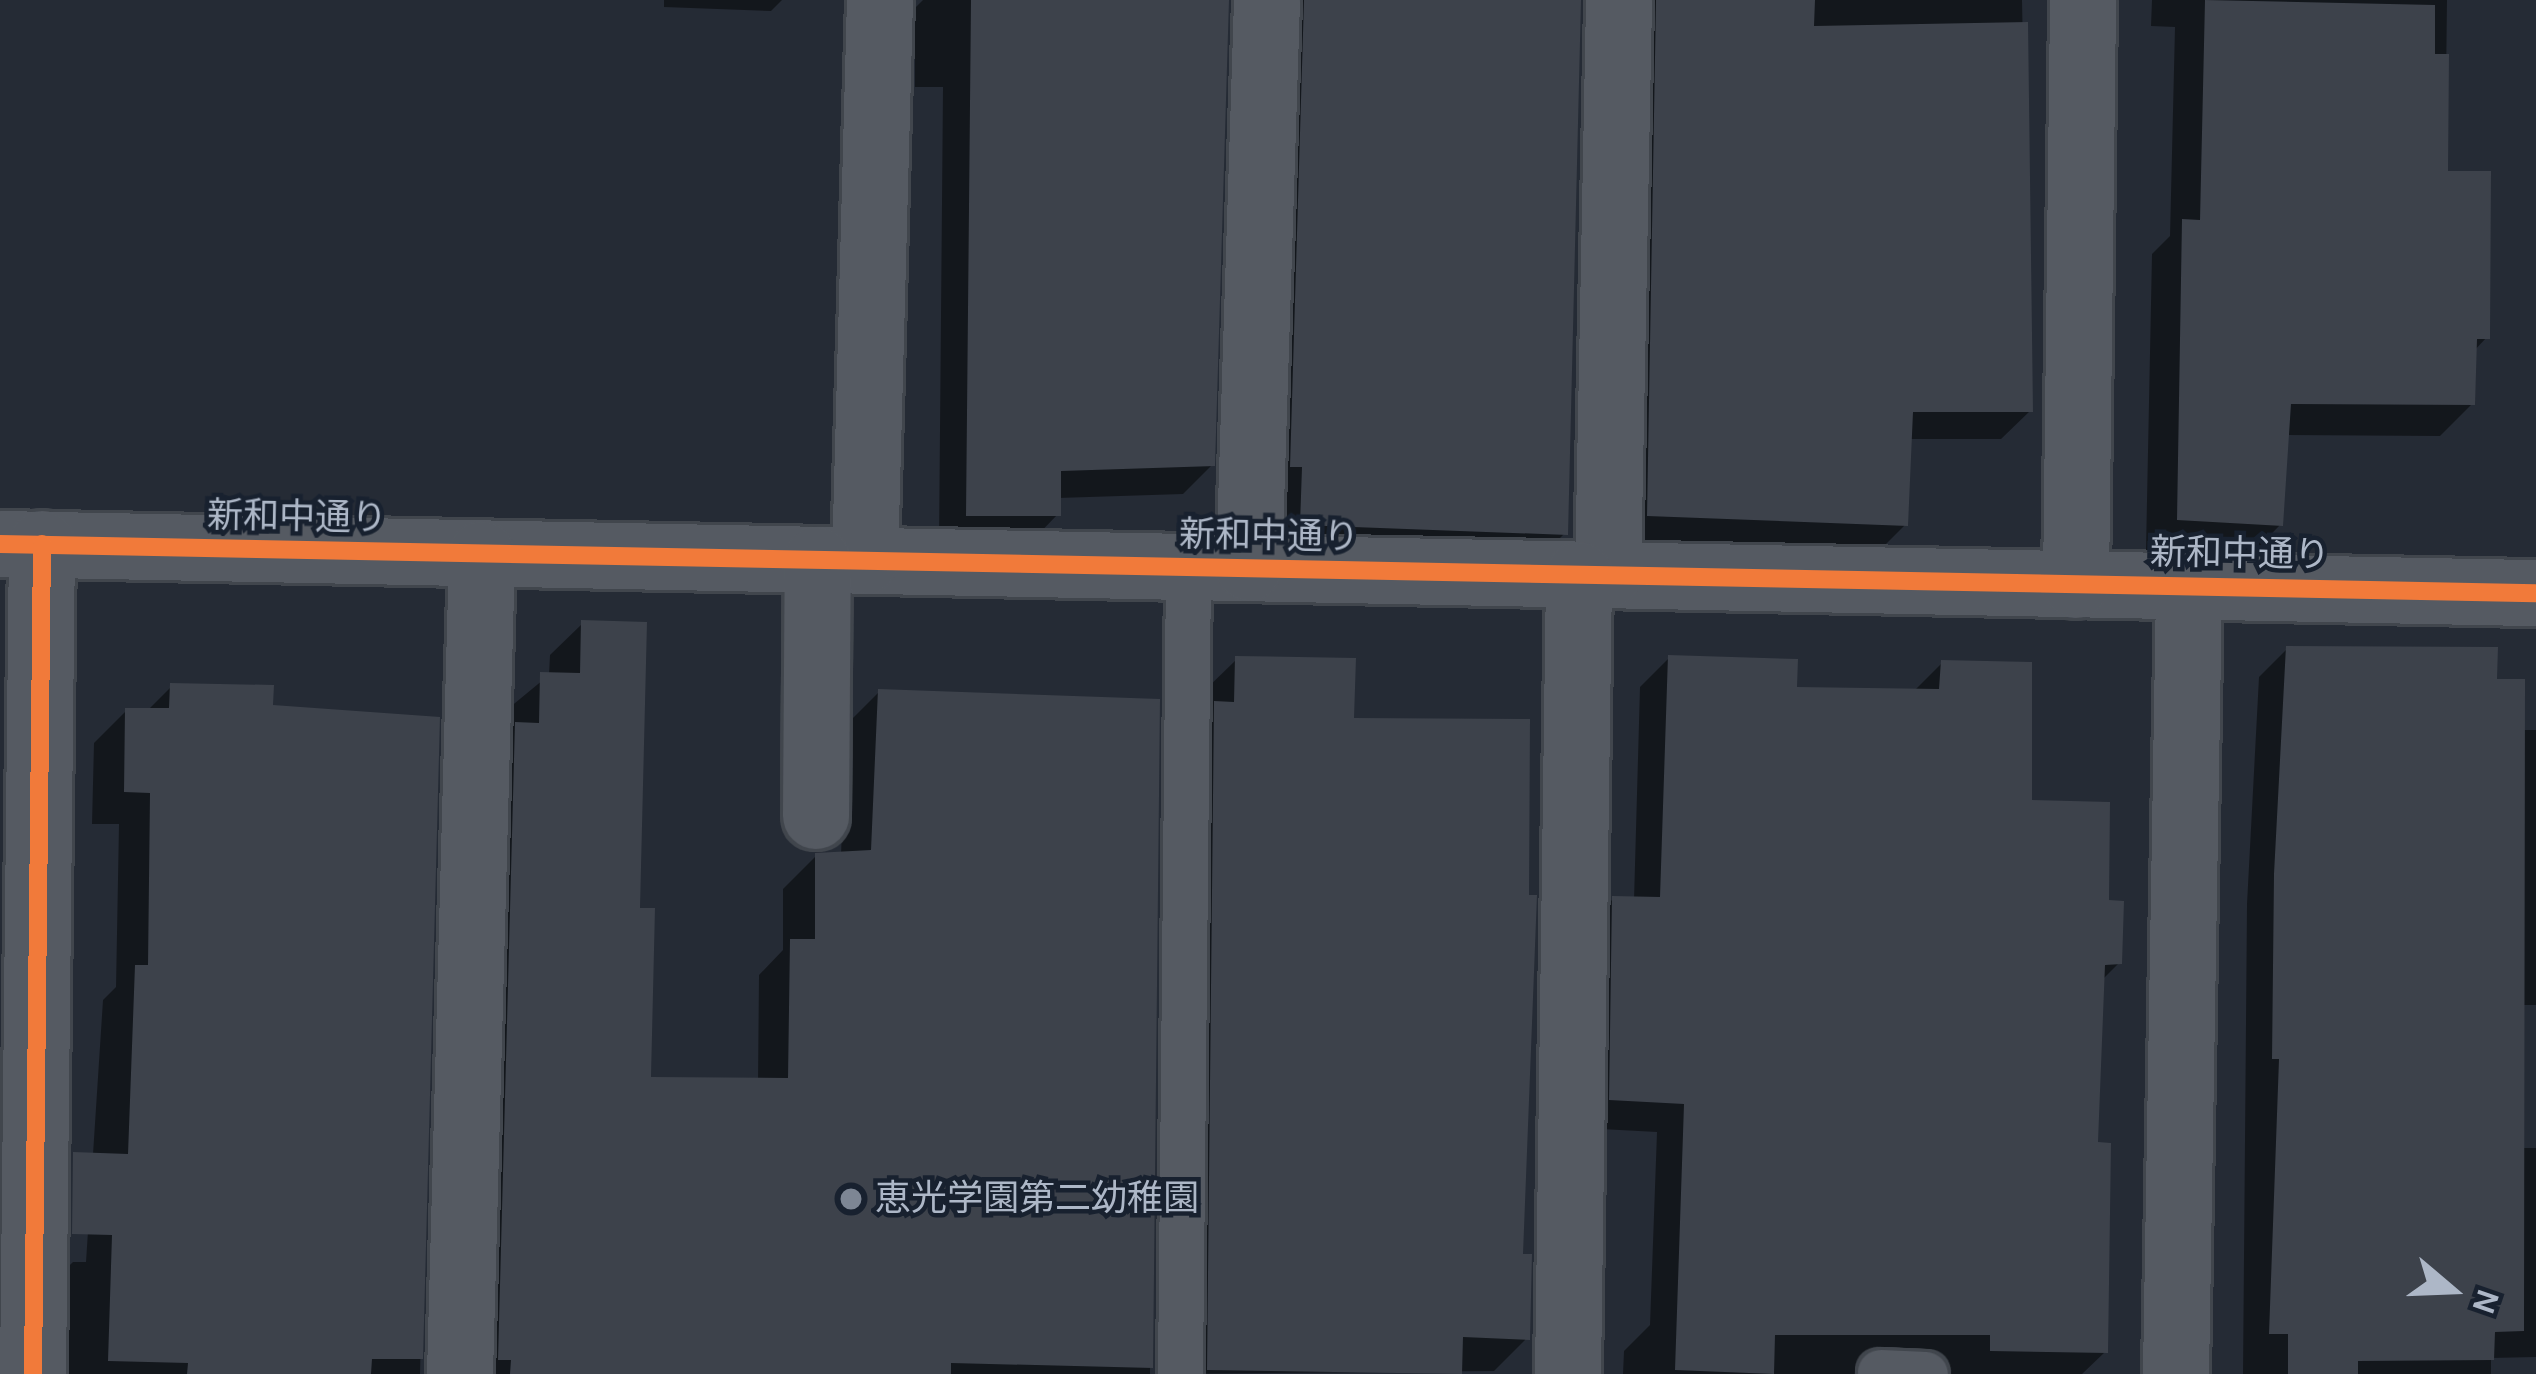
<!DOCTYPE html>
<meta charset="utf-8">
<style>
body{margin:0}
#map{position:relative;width:2536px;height:1374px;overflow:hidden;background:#252b35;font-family:Karla,"Noto Sans JP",sans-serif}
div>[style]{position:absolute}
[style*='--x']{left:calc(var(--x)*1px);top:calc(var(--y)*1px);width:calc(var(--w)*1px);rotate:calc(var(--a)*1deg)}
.shadow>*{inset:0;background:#0007}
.building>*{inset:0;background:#3d424b}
.roads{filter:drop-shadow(3px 0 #41464d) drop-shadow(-3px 0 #41464d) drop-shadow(0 3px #41464d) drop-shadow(0 -3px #41464d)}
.service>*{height:45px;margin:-22.5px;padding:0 22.5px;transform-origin:22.5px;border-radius:22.5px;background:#555a62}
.minor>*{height:66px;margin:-33px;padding:0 33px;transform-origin:33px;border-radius:33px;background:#555a62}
.cycleway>*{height:18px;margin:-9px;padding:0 9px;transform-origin:9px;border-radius:9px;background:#f17a3a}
.dots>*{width:33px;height:33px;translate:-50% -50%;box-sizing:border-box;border:6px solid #18212f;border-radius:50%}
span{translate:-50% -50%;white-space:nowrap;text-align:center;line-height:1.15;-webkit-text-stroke:9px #18212f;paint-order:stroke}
.street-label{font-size:36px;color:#adb7c7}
.poi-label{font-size:36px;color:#adb7c7}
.left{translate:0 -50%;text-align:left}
.north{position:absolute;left:2392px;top:1230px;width:120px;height:120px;-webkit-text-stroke:9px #18212f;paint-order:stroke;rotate:109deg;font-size:33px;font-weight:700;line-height:48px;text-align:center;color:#adb7c7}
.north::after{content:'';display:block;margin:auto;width:42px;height:54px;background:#adb7c7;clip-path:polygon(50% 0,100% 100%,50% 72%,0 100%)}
</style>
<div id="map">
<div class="shadow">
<div style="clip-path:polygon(664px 0,782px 0,771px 11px,664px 7px)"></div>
<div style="clip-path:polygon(923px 0,1226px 0,1212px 465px,1183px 494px,1058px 498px,1058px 514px,1030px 543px,939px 543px,943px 87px,915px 87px,915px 8px)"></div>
<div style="clip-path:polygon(1255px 0,1579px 0,1565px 533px,1536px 562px,1273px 553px)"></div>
<div style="clip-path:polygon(1607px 0,2022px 0,2030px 411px,2001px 439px,1909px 439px,1905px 525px,1876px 554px,1619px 543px)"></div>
<div style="clip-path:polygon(2152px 0,2447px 0,2445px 174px,2487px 337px,2473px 352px,2472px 404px,2440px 436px,2286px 435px,2280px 525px,2249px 557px,2146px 550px,2152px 254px,2170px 236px,2175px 27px,2151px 26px)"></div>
<div style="clip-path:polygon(583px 623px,637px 911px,648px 1080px,758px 1081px,759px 975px,783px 950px,783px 889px,816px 856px,841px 855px,846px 725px,879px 692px,1157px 702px,1150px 1374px,467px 1374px,509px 708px,549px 675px,550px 655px)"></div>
<div style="clip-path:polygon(2287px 649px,2494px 681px,2522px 730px,2536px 730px,2536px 1005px,2521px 1005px,2517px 1148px,2536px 1148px,2536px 1357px,2491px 1358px,2491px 1374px,2243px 1374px,2247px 904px,2259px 677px)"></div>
<div style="clip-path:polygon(1669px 658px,1794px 690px,1913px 692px,1942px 663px,2029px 803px,2105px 903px,2119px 963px,2101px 981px,2095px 1145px,2105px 1352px,2082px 1374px,1623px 1374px,1624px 1351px,1650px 1325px,1657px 1132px,1582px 1128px,1584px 928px,1613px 899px,1634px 900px,1640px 687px)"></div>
<div style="clip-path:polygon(1237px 659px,1351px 721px,1520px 1257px,1527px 1338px,1494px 1371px,1176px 1374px,1204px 691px)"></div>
<div style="clip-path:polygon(172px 686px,270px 708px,437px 720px,420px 1374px,39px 1374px,40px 1294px,73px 1262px,86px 1262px,103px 1000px,116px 987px,119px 824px,92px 824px,94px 743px,126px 711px,147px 711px)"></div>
</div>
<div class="building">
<div style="clip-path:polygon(971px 0,1229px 0,1215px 466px,1061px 471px,1061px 516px,966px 516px)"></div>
<div style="clip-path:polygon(1304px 0,1581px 0,1568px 535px,1300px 525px,1302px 467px,1290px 467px)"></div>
<div style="clip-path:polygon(1656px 0,1815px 0,1814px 26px,2028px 22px,2033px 412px,1913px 412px,1908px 526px,1647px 516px)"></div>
<div style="clip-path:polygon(2205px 0,2435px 5px,2435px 54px,2449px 54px,2448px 171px,2491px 171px,2490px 339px,2477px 339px,2475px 405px,2291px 404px,2283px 526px,2177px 520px,2182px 219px,2200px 220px)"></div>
<div style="clip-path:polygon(581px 620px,647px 622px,640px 908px,655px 908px,651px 1077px,788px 1078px,790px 939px,815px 939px,815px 853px,871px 850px,878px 689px,1160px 699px,1153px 1368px,951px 1363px,951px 1374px,510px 1374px,511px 1360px,498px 1360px,515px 722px,539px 723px,540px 672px,580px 673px)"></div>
<div style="clip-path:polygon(2286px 646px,2498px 647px,2497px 679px,2525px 679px,2524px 1331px,2495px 1332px,2494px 1360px,2358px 1361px,2358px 1374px,2288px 1374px,2288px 1334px,2269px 1334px,2279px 1059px,2272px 1059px,2274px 874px)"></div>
<div style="clip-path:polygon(1668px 655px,1798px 659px,1797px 687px,1939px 689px,1941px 660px,2032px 662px,2032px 800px,2110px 802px,2109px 900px,2124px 901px,2122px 964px,2105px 965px,2098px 1142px,2111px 1143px,2108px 1353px,1990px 1351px,1990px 1335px,1775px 1335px,1774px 1374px,1675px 1370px,1684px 1104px,1609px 1100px,1612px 896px,1660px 897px)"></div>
<div style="clip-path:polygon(1235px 656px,1356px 658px,1354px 718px,1530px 719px,1529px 895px,1537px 895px,1523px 1254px,1532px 1254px,1530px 1340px,1463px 1337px,1462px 1374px,1207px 1370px,1214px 701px,1234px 702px)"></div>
<div style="clip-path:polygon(170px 683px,274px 685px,273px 705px,440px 717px,423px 1359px,372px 1359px,371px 1374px,187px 1374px,188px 1363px,108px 1361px,112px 1235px,72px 1234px,73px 1152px,128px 1154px,135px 965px,148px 965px,150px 793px,124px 792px,125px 708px,169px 708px)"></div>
</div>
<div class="roads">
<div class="service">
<div style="--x:1880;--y:1372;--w:45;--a:2.5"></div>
<div style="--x:1180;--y:1374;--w:807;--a:-89.43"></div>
</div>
<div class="minor">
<div style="--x:0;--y:544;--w:2536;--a:1.11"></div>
<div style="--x:865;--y:561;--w:561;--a:-88.47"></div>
<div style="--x:1249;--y:568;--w:568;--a:-88.18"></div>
<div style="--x:1608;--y:575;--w:575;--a:-88.9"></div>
<div style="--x:2076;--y:585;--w:585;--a:-89.31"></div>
<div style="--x:816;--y:816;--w:256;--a:-89.6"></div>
<div style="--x:33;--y:1374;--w:830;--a:-89.38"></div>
<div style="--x:460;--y:1374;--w:820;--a:-88.46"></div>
<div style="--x:1568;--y:1374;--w:799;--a:-89.21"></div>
<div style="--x:2176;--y:1374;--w:788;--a:-89.05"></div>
</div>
</div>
<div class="cycleway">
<div style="--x:0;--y:544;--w:2536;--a:1.11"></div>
<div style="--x:33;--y:1374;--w:830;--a:-89.38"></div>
</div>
<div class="dots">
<div style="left:851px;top:1199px;background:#7d8694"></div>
</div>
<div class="street-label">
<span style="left:297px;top:517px;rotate:1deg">新和中通り</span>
<span style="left:1269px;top:536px;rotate:1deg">新和中通り</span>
<span style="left:2240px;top:554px;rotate:1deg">新和中通り</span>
</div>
<div class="poi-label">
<span class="left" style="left:875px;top:1199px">恵光学園第二幼稚園</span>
</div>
<div class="north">N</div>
</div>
